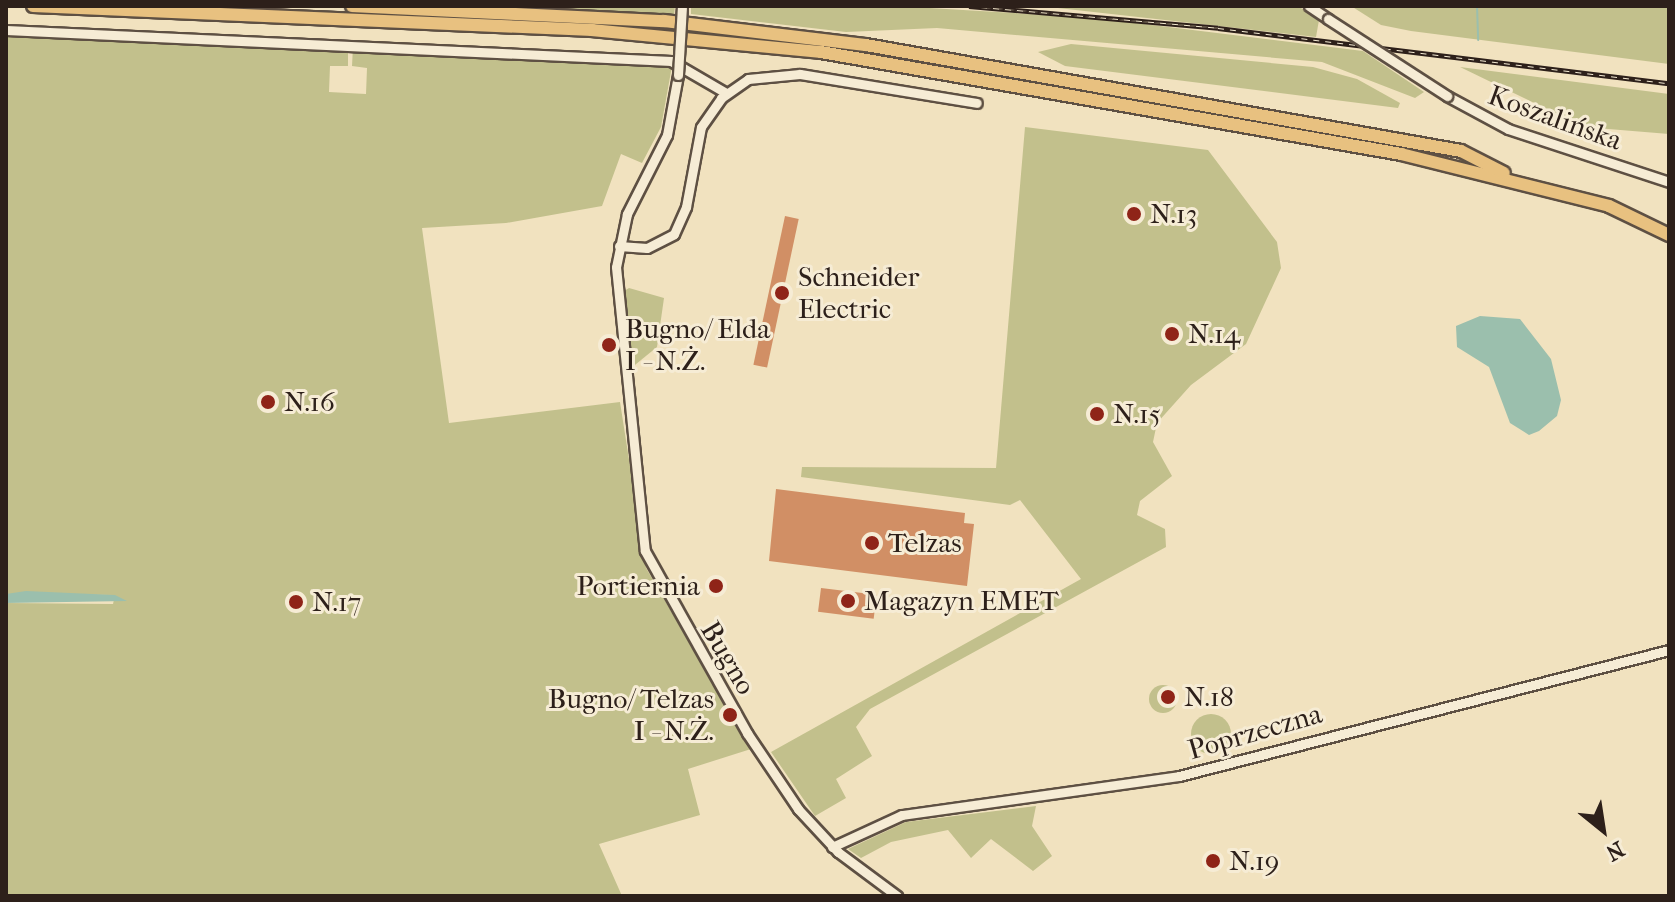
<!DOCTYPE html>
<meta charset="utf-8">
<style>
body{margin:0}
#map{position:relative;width:1675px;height:902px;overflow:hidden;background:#f1e2bf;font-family:"IM FELL French Canon",serif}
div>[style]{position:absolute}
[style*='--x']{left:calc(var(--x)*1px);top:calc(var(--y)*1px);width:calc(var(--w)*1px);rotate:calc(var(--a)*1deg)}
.green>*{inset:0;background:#c2c08c}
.round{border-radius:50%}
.water>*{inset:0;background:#9bbfad}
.stream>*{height:2px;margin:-1px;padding:0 1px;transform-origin:1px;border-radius:1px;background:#9bbfad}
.building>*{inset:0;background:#d18f65;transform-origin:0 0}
.roads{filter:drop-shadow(2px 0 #5e5043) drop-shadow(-2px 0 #5e5043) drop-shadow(0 2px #5e5043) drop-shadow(0 -2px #5e5043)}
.minor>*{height:9px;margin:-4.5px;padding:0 4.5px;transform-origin:4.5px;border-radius:4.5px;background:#f6ecd5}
.highway>*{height:12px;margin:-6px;padding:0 6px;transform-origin:6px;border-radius:6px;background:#e8c180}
.rail>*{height:5px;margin-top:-2.5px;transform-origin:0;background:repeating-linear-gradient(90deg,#f6ecd5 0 6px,#2d201a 0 12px);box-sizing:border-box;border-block:2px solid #2d201a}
.bridges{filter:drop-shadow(2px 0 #5e5043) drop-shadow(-2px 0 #5e5043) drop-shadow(0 2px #5e5043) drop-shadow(0 -2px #5e5043)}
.minor-bridge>*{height:9px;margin:-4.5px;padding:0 4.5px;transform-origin:4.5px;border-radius:4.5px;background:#f6ecd5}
.dots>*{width:22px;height:22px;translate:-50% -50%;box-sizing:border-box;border:4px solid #f6ecd5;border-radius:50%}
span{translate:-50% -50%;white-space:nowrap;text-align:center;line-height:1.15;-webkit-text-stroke:6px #f6ecd5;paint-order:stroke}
.street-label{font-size:28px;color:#2d201a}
.poi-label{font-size:28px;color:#2d201a}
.left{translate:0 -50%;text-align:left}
.right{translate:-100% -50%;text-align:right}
.frame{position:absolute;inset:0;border:8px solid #2d201a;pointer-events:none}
.north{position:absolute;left:1563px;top:790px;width:80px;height:80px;-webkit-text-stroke:6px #f6ecd5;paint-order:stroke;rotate:150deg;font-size:22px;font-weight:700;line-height:32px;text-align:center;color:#2d201a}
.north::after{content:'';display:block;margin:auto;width:28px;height:36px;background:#2d201a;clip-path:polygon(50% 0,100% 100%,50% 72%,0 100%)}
</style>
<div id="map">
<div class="green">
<div style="clip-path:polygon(513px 6px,675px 6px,674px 15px)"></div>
<div style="clip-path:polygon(691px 6px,896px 6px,1095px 18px,1363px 51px,1424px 92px,1415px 98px,1322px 62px,937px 28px,846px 32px,691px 14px)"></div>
<div style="clip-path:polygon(1040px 6px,1298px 6px,1319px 20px,1316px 37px)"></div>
<div style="clip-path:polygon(1351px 6px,1669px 6px,1669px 64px,1411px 31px,1381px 25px)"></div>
<div style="clip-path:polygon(6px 36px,348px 46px,348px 66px,330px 66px,329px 92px,366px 94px,367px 68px,352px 66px,353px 46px,672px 66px,661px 127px,642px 163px,621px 154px,602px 206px,506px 223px,422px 228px,449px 423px,620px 402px,646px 568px,751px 749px,688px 769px,700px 815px,599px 844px,622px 896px,6px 896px,6px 603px,113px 604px,115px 595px,6px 594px)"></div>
<div style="clip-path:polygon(1071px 44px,1313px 67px,1357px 79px,1400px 103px,1398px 108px,1065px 66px,1038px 52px)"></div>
<div style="clip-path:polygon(1460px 67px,1669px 94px,1669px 134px,1584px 127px)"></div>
<div style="clip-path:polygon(1025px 127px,1208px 150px,1277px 242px,1281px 268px,1246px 344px,1191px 385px,1157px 423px,1153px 442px,1172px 476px,1140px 501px,1137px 515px,1165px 529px,1166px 547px,870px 709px,856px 727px,872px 756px,836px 779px,846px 798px,815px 816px,771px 752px,1081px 579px,1020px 500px,1010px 505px,801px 477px,802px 467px,996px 468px)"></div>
<div style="clip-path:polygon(629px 288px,664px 298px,657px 347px,630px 369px,621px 293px)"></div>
<div class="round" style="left:1149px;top:685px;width:28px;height:28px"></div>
<div class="round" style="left:1191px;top:714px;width:40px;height:40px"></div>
<div style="clip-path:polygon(1036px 806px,1032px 826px,1052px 856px,1033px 871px,991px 839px,971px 858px,948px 830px,891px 842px,861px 858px,848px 849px,906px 822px)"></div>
</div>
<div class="water">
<div style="clip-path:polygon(1480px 316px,1520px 319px,1551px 359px,1561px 400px,1557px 416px,1539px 431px,1529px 435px,1510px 423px,1489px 367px,1457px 347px,1456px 326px)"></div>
<div style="clip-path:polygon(26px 591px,115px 595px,127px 601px,6px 603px,6px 594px)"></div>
</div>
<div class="stream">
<div style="--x:1477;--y:6;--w:34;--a:88"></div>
</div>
<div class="building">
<div style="left:785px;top:216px;width:14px;height:152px;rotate:12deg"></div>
<div style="clip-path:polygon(776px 489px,965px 513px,964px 523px,974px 524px,967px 586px,769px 561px)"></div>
<div style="left:821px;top:588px;width:56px;height:24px;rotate:7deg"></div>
</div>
<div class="roads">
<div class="minor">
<div style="--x:1309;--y:6;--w:23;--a:34"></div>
<div style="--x:6;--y:30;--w:666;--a:2.67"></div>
<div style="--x:671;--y:61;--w:64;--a:30.2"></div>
<div style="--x:678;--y:75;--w:61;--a:100.4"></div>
<div style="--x:667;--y:135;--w:89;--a:116.9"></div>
<div style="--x:627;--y:214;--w:54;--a:101.7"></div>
<div style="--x:616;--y:267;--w:285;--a:84.2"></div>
<div style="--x:645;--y:551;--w:209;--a:60.7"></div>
<div style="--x:747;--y:733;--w:92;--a:56.1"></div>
<div style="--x:798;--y:809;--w:59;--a:47.1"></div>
<div style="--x:838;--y:852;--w:74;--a:36.7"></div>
<div style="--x:1447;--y:96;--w:69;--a:28.4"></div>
<div style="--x:1508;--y:129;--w:169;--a:18.2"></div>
<div style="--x:619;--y:246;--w:28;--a:4"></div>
<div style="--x:647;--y:248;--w:30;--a:-27"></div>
<div style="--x:674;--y:234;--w:30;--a:-66"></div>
<div style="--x:686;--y:207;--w:81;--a:-79.4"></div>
<div style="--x:701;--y:127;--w:35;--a:-55"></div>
<div style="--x:721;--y:98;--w:33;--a:-35"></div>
<div style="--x:748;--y:79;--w:52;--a:-5.5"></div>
<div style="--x:800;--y:74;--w:179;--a:9.3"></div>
<div style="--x:832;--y:847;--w:77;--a:-24.6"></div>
<div style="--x:902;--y:815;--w:280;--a:-8"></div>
<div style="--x:1179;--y:776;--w:506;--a:-14.42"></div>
</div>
<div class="highway">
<div style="--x:33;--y:6;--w:560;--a:2.46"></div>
<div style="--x:592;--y:30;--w:230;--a:5.5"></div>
<div style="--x:821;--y:52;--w:589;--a:9.97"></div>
<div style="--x:1401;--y:154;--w:214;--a:14"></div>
<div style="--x:1609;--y:206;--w:67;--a:25.8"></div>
<div style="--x:352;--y:6;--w:312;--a:2.8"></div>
<div style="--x:664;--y:21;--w:203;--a:6.8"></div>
<div style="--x:866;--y:45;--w:604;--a:10.1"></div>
<div style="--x:1461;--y:151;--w:48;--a:27.1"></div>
</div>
</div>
<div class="rail">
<div style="--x:969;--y:6;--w:250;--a:5"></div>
<div style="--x:1218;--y:28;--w:454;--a:7"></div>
</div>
<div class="bridges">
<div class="minor-bridge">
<div style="--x:1328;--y:19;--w:142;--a:32.9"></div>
<div style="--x:678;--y:75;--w:69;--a:-86.7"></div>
</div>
</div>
<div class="dots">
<div style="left:1134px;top:214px;background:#8f2418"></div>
<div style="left:782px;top:293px;background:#8f2418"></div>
<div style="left:1172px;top:334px;background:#8f2418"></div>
<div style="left:609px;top:345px;background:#8f2418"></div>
<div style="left:268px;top:402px;background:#8f2418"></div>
<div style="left:1097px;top:414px;background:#8f2418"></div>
<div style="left:872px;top:543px;background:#8f2418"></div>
<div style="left:716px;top:586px;background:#8f2418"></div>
<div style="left:848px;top:601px;background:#8f2418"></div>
<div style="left:296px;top:602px;background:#8f2418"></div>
<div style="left:1168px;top:697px;background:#8f2418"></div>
<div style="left:730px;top:715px;background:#8f2418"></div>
<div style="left:1213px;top:861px;background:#8f2418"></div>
</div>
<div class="street-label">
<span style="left:1555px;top:118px;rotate:20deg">Koszalińska</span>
<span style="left:728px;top:658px;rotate:59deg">Bugno</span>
<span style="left:1255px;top:732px;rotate:-16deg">Poprzeczna</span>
</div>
<div class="poi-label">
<span class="left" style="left:1150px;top:214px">N.13</span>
<span class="left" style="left:798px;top:293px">Schneider<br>Electric</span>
<span class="left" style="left:625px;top:345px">Bugno/ Elda<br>I - N.Ż.</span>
<span class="left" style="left:1188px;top:334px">N.14</span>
<span class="left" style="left:284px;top:402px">N.16</span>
<span class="left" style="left:1113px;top:414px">N.15</span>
<span class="left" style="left:888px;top:543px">Telzas</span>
<span class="right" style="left:700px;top:586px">Portiernia</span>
<span class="left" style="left:864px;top:601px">Magazyn EMET</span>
<span class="left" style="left:312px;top:602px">N.17</span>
<span class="left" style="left:1184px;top:697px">N.18</span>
<span class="right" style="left:714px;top:715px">Bugno/ Telzas<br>I - N.Ż.</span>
<span class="left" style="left:1229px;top:861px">N.19</span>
</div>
<div class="frame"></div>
<div class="north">N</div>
</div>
